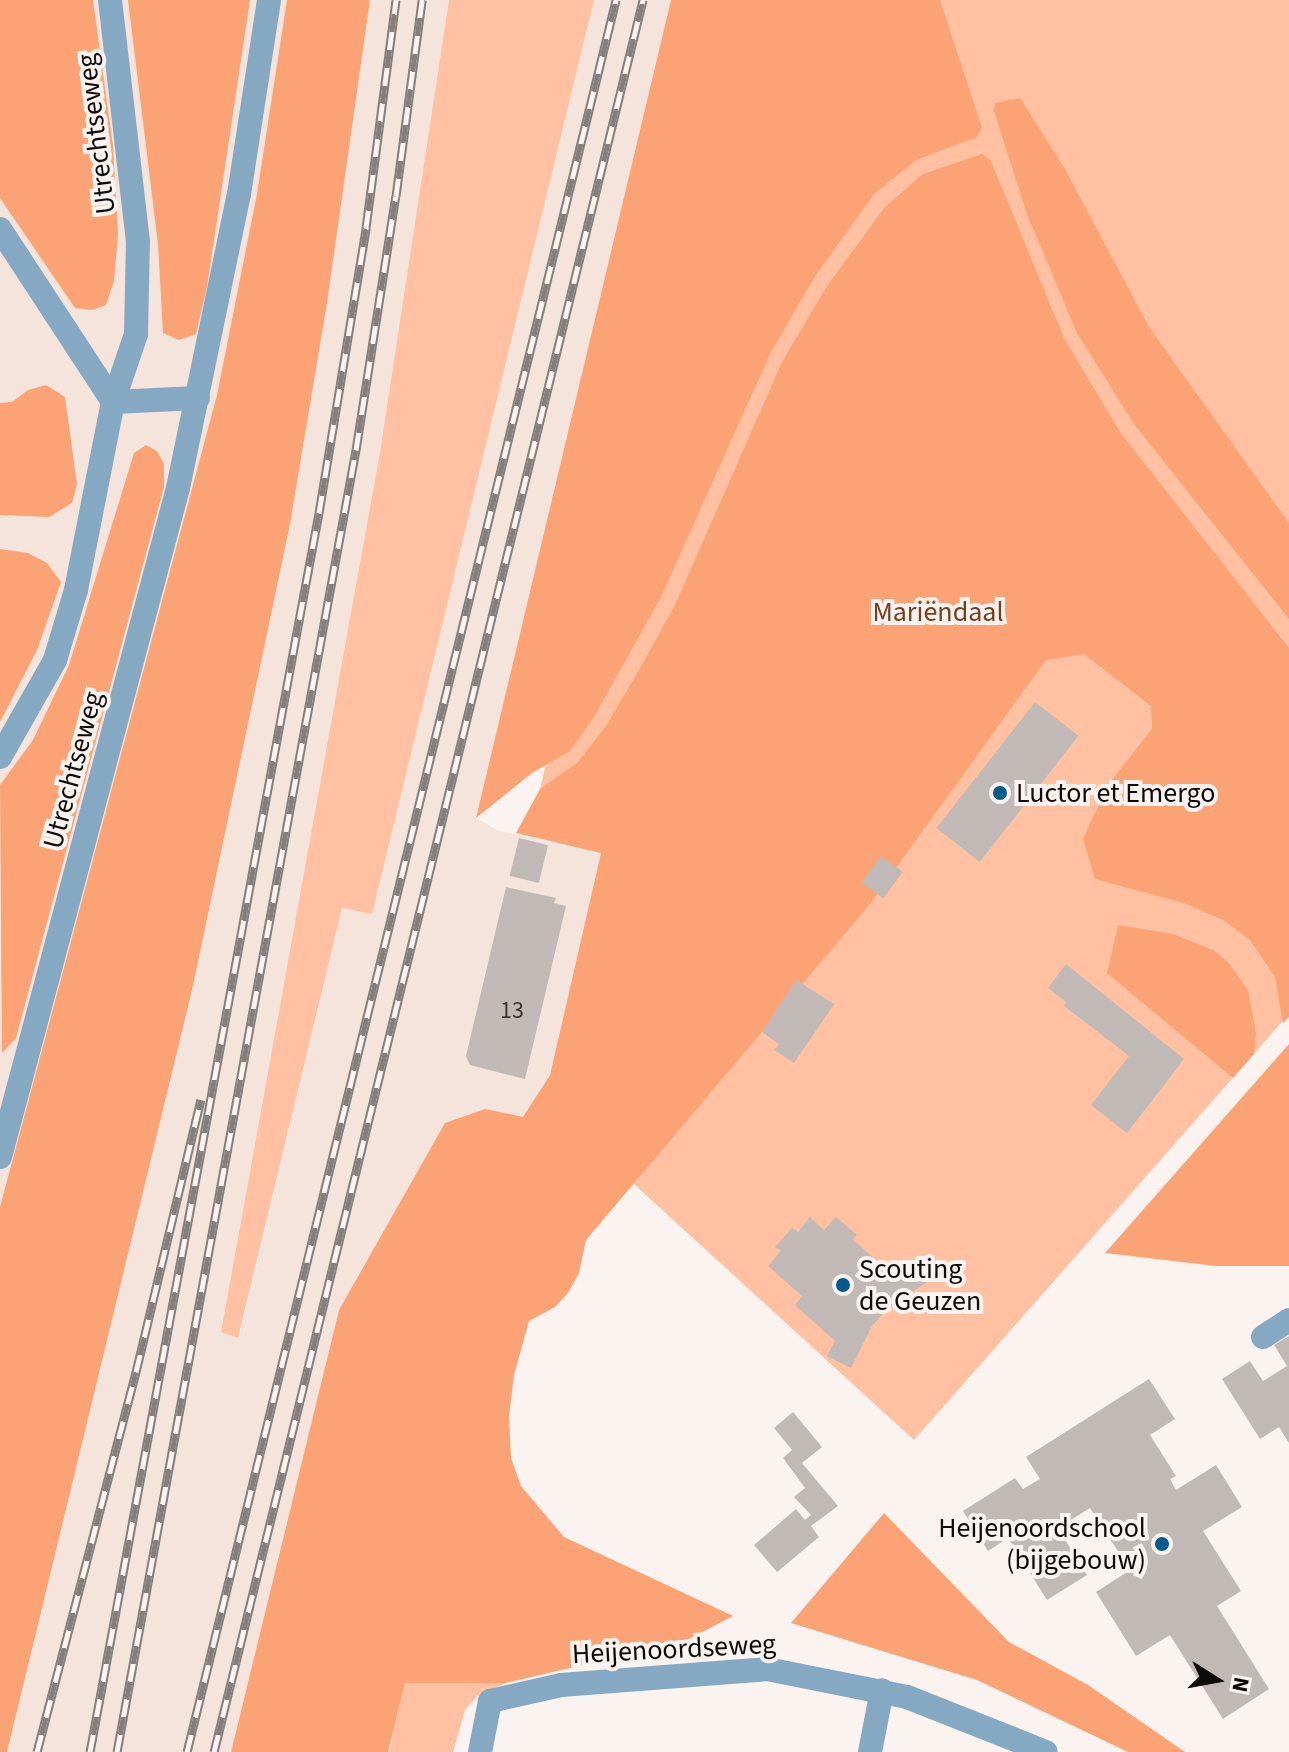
<!DOCTYPE html>
<meta charset="utf-8">
<style>
body{margin:0}
#map{position:relative;width:1289px;height:1752px;overflow:hidden;background:#fbf3ef;font-family:"Source Sans 3",sans-serif}
div>[style]{position:absolute}
[style*='--x']{left:calc(var(--x)*1px);top:calc(var(--y)*1px);width:calc(var(--w)*1px);rotate:calc(var(--a)*1deg)}
.built>*{inset:0;background:#f4e4dc}
.green>*{inset:0;background:#ffc1a2}
.forest>*{inset:0;background:#fca375}
.building>*{inset:0;background:#c1b9b6;transform-origin:0 0}
.minor>*{height:24px;margin:-12px;padding:0 12px;transform-origin:12px;border-radius:12px;background:#85a8c3}
.rail>*{height:9px;margin-top:-4.5px;transform-origin:0;background:repeating-linear-gradient(90deg,#fbf3ef 0 18px,#847f7c 0 36px);box-sizing:border-box;border-block:2px solid #847f7c}
.dots>*{width:22px;height:22px;translate:-50% -50%;box-sizing:border-box;border:4px solid #fbf3ef;border-radius:50%}
span{translate:-50% -50%;white-space:nowrap;text-align:center;line-height:1.15;-webkit-text-stroke:8px #fbf3ef;paint-order:stroke}
.number-label{font-size:24px;color:#3a3635}
.number-label span{-webkit-text-stroke-width:0}
.street-label{font-size:28px;color:#0d0b0a}
.park-label{font-size:28px;color:#783f1f}
.poi-label{font-size:28px;color:#0d0b0a}
.left{translate:0 -50%;text-align:left}
.right{translate:-100% -50%;text-align:right}
.north{position:absolute;left:1177px;top:1640px;width:80px;height:80px;-webkit-text-stroke:6px #fbf3ef;paint-order:stroke;rotate:101deg;font-size:22px;font-weight:700;line-height:32px;text-align:center;color:#0d0b0a}
.north::after{content:'';display:block;margin:auto;width:28px;height:36px;background:#0d0b0a;clip-path:polygon(50% 0,100% 100%,50% 72%,0 100%)}
</style>
<div id="map">
<div class="built">
<div style="clip-path:polygon(0 0,297px 0,281px 131px,0 1300px)"></div>
<div style="clip-path:polygon(370px 0,449px 0,380px 452px,221px 1332px,239px 1338px,342px 908px,372px 913px,594px 0,671px 0,476px 818px,497px 830px,601px 853px,550px 1075px,523px 1118px,485px 1109px,339px 1310px,231px 1752px,7px 1752px,192px 990px,290px 524px,327px 303px)"></div>
</div>
<div class="green">
<div style="clip-path:polygon(449px 0,594px 0,372px 914px,342px 908px,238px 1338px,221px 1332px,380px 452px)"></div>
<div style="clip-path:polygon(712px 0,1289px 0,1289px 1014px,914px 1440px,588px 1142px,661px 830px,538px 799px)"></div>
<div style="clip-path:polygon(404px 1683px,506px 1683px,479px 1694px,465px 1710px,453px 1752px,389px 1752px)"></div>
</div>
<div class="forest">
<div style="clip-path:polygon(0 0,93px 0,113px 146px,118px 234px,114px 281px,106px 305px,92px 310px,75px 308px,0 198px)"></div>
<div style="clip-path:polygon(128px 0,250px 0,207px 287px,196px 334px,179px 340px,163px 333px,158px 244px)"></div>
<div style="clip-path:polygon(287px 0,370px 0,327px 303px,290px 524px,192px 990px,7px 1752px,0 1752px,0 1207px,217px 395px,257px 194px)"></div>
<div style="clip-path:polygon(671px 0,940px 0,982px 128px,977px 137px,916px 160px,874px 194px,814px 278px,771px 352px,661px 597px,594px 717px,570px 751px,532px 773px,476px 818px)"></div>
<div style="clip-path:polygon(1020px 98px,1065px 169px,1149px 327px,1289px 523px,1289px 619px,1134px 424px,1077px 333px,1027px 214px,994px 111px,995px 103px)"></div>
<div style="clip-path:polygon(982px 154px,991px 161px,1064px 338px,1120px 432px,1289px 648px,1289px 1017px,1283px 1023px,1275px 977px,1249px 939px,1225px 921px,1184px 903px,1095px 879px,1083px 839px,1108px 785px,1152px 729px,1151px 706px,1084px 654px,1046px 660px,870px 904px,586px 1240px,579px 1273px,568px 1293px,555px 1307px,529px 1321px,514px 1375px,509px 1416px,511px 1458px,521px 1486px,564px 1537px,733px 1616px,685px 1641px,506px 1683px,405px 1683px,388px 1752px,231px 1752px,339px 1310px,445px 1123px,485px 1109px,523px 1117px,550px 1075px,601px 853px,516px 833px,540px 789px,577px 763px,606px 726px,639px 670px,675px 605px,782px 362px,827px 286px,885px 207px,923px 174px)"></div>
<div style="clip-path:polygon(46px 385px,65px 397px,77px 484px,72px 503px,49px 517px,0 515px,0 403px,12px 402px,28px 390px)"></div>
<div style="clip-path:polygon(146px 445px,157px 451px,164px 464px,164px 487px,16px 1038px,2px 1053px,0 785px,33px 740px,69px 665px,134px 453px)"></div>
<div style="clip-path:polygon(0 549px,28px 553px,47px 563px,61px 582px,37px 650px,0 722px)"></div>
<div style="clip-path:polygon(1118px 925px,1173px 934px,1213px 950px,1229px 963px,1248px 990px,1256px 1034px,1254px 1054px,1233px 1078px,1107px 973px)"></div>
<div style="clip-path:polygon(1289px 1044px,1289px 1266px,1216px 1266px,1105px 1253px)"></div>
<div style="clip-path:polygon(884px 1513px,1009px 1642px,1088px 1685px,1185px 1752px,1128px 1752px,977px 1680px,791px 1623px)"></div>
</div>
<div class="building">
<div style="left:1035px;top:702px;width:55px;height:160px;rotate:38deg"></div>
<div style="left:519px;top:838px;width:30px;height:39px;rotate:14deg"></div>
<div style="left:881px;top:856px;width:27px;height:33px;rotate:36deg"></div>
<div style="clip-path:polygon(506px 887px,556px 898px,554px 903px,566px 906px,525px 1079px,470px 1065px,466px 1056px)"></div>
<div style="clip-path:polygon(1066px 964px,1184px 1059px,1127px 1133px,1091px 1105px,1129px 1056px,1064px 1006px,1066px 1002px,1048px 988px)"></div>
<div style="clip-path:polygon(796px 980px,834px 1004px,794px 1063px,774px 1050px,779px 1044px,762px 1032px)"></div>
<div style="clip-path:polygon(810px 1217px,824px 1230px,836px 1217px,857px 1235px,853px 1240px,891px 1273px,912px 1260px,927px 1282px,888px 1308px,872px 1326px,851px 1368px,827px 1356px,835px 1341px,795px 1305px,802px 1296px,768px 1266px,781px 1251px,775px 1247px,792px 1228px,798px 1232px)"></div>
<div style="clip-path:polygon(1289px 1336px,1289px 1443px,1279px 1427px,1260px 1439px,1222px 1379px,1250px 1361px,1263px 1381px,1287px 1366px,1274px 1345px)"></div>
<div style="clip-path:polygon(1149px 1379px,1175px 1419px,1150px 1435px,1176px 1476px,1170px 1479px,1176px 1490px,1216px 1465px,1242px 1507px,1203px 1531px,1241px 1591px,1217px 1606px,1269px 1689px,1223px 1719px,1170px 1635px,1136px 1656px,1096px 1592px,1130px 1570px,1090px 1508px,1058px 1528px,1087px 1575px,1047px 1600px,1008px 1538px,988px 1551px,963px 1511px,1015px 1478px,1023px 1489px,1040px 1479px,1026px 1457px)"></div>
<div style="clip-path:polygon(793px 1412px,822px 1447px,802px 1463px,838px 1506px,811px 1526px,819px 1537px,777px 1572px,754px 1545px,796px 1509px,805px 1520px,811px 1515px,794px 1497px,805px 1488px,783px 1458px,792px 1450px,774px 1428px)"></div>
</div>
<div class="minor">
<div style="--x:0;--y:229;--w:207;--a:56.8"></div>
<div style="--x:113;--y:402;--w:72;--a:-71.3"></div>
<div style="--x:136;--y:334;--w:92;--a:-88.8"></div>
<div style="--x:138;--y:242;--w:244;--a:-96.6"></div>
<div style="--x:0;--y:757;--w:112;--a:-60.4"></div>
<div style="--x:55;--y:660;--w:73;--a:-73.3"></div>
<div style="--x:76;--y:590;--w:192;--a:-78.9"></div>
<div style="--x:113;--y:402;--w:85;--a:-2.7"></div>
<div style="--x:0;--y:1157;--w:692;--a:-75.1"></div>
<div style="--x:178;--y:488;--w:300;--a:-78.3"></div>
<div style="--x:239;--y:194;--w:196;--a:-81.2"></div>
<div style="--x:1263;--y:1337;--w:31;--a:-33"></div>
<div style="--x:480;--y:1752;--w:52;--a:-78.9"></div>
<div style="--x:490;--y:1701;--w:73;--a:-12.7"></div>
<div style="--x:561;--y:1685;--w:207;--a:-4.4"></div>
<div style="--x:767;--y:1669;--w:143;--a:11.3"></div>
<div style="--x:907;--y:1697;--w:149;--a:21.6"></div>
<div style="--x:870;--y:1752;--w:63;--a:-79"></div>
</div>
<div class="rail">
<div style="--x:37;--y:1752;--w:393;--a:-75.4"></div>
<div style="--x:136;--y:1372;--w:280;--a:-76.6"></div>
<div style="--x:90;--y:1752;--w:1260;--a:-79.53"></div>
<div style="--x:319;--y:513;--w:289;--a:-80.6"></div>
<div style="--x:366;--y:228;--w:230;--a:-82.5"></div>
<div style="--x:117;--y:1752;--w:1324;--a:-79.6"></div>
<div style="--x:356;--y:450;--w:257;--a:-81.1"></div>
<div style="--x:396;--y:196;--w:198;--a:-82.4"></div>
<div style="--x:187;--y:1752;--w:1804;--a:-76.24"></div>
<div style="--x:214;--y:1752;--w:1804;--a:-76.24"></div>
</div>
<div class="dots">
<div style="left:1000px;top:793px;background:#025c8d"></div>
<div style="left:843px;top:1285px;background:#025c8d"></div>
<div style="left:1162px;top:1544px;background:#025c8d"></div>
</div>
<div class="number-label">
<span style="left:512px;top:1011px">13</span>
</div>
<div class="street-label">
<span style="left:96px;top:134px;rotate:-97deg">Utrechtseweg</span>
<span style="left:73px;top:770px;rotate:-75deg">Utrechtseweg</span>
<span style="left:674px;top:1649px;rotate:-3deg">Heijenoordseweg</span>
</div>
<div class="park-label">
<span style="left:938px;top:612px">Mariëndaal</span>
</div>
<div class="poi-label">
<span class="left" style="left:1016px;top:793px">Luctor et Emergo</span>
<span class="left" style="left:859px;top:1285px">Scouting<br>de Geuzen</span>
<span class="right" style="left:1146px;top:1544px">Heijenoordschool<br>(bijgebouw)</span>
</div>
<div class="north">N</div>
</div>
